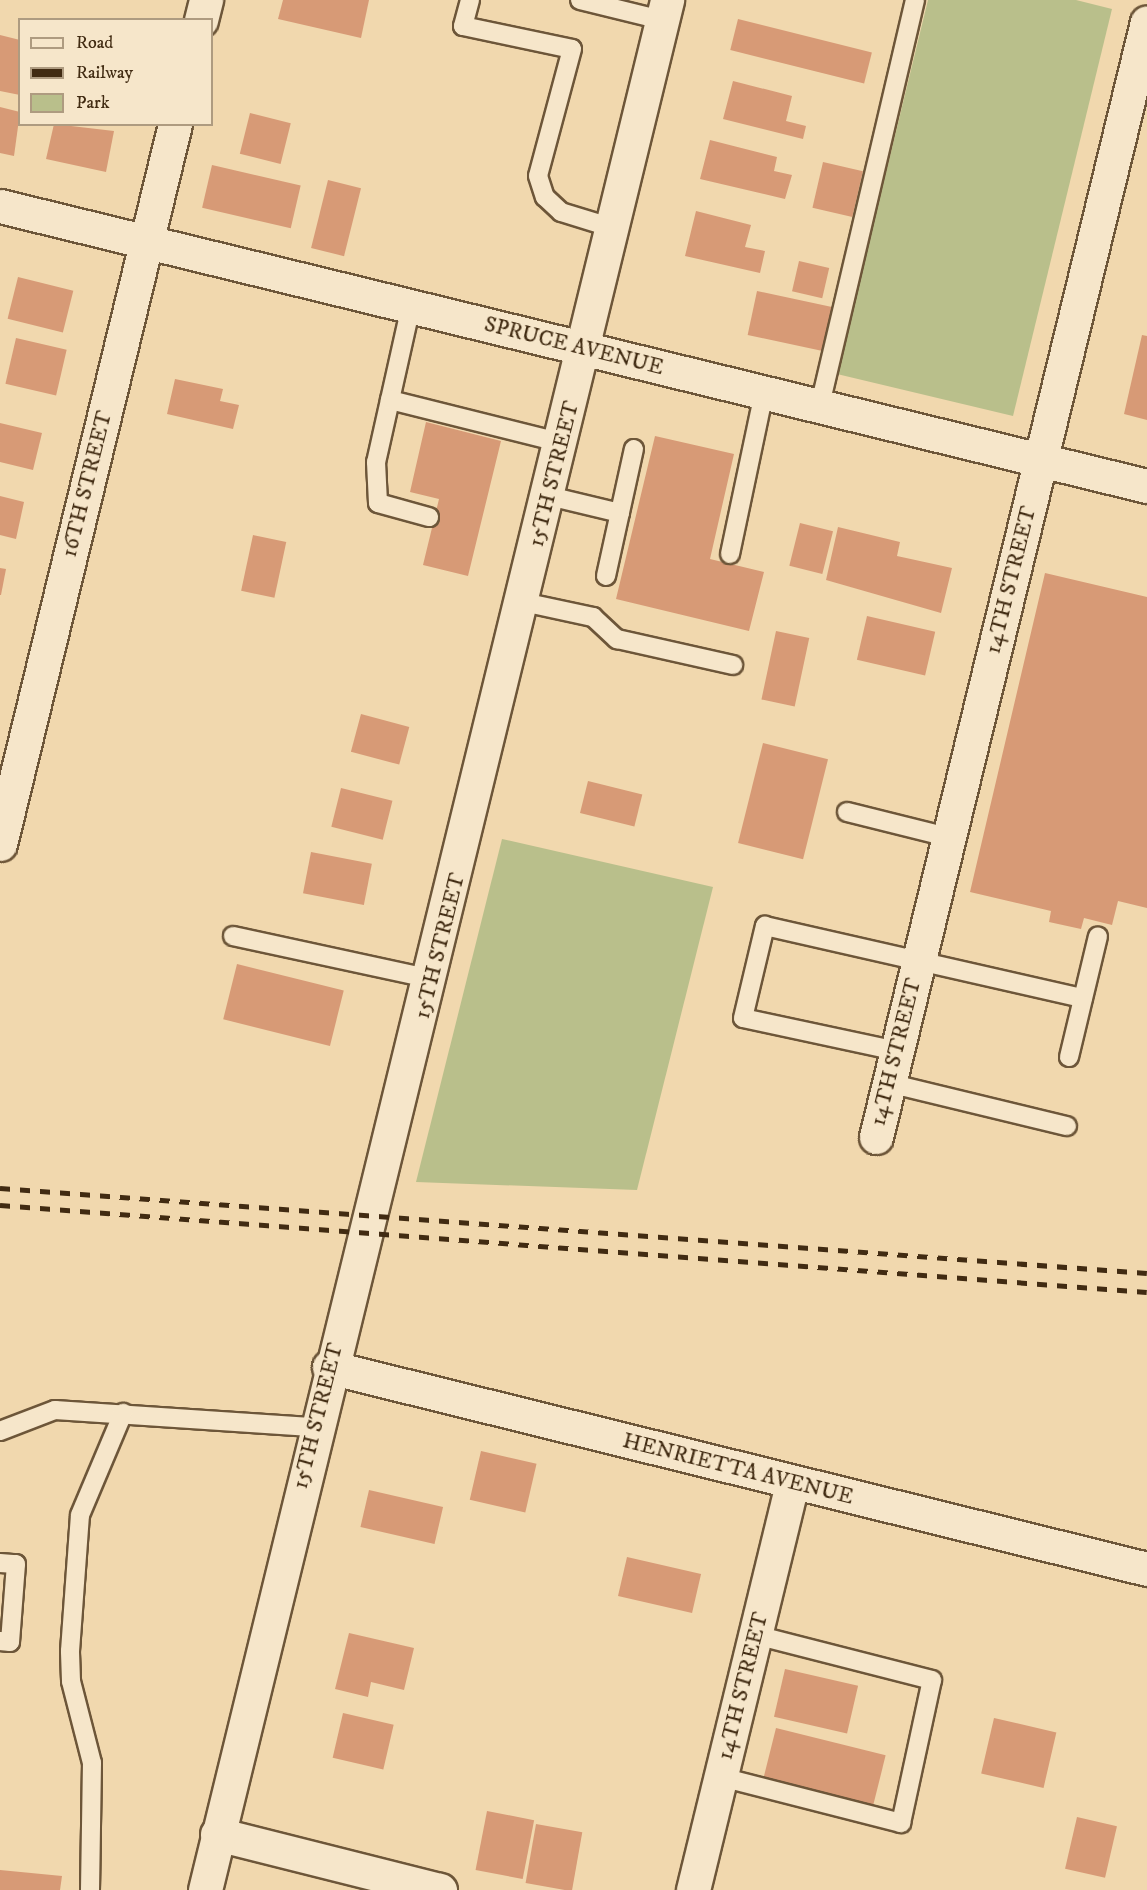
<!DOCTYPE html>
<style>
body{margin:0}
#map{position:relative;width:1147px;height:1890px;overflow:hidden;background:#f1d8ae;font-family:"IM FELL DW Pica",serif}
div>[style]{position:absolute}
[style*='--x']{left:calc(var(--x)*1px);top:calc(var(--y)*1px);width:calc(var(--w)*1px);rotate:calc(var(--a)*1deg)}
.green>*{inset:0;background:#b9bf8b}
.building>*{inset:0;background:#d79a76;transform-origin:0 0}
.roads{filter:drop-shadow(2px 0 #6d5639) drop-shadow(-2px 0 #6d5639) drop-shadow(0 2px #6d5639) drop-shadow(0 -2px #6d5639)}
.lane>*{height:18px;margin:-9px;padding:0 9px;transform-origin:9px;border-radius:9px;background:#f6e6ca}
.street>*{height:33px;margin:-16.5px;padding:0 16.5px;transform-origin:16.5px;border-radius:16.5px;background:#f6e6ca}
.rail>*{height:4.5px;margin-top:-2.25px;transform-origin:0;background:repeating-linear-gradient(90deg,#412b12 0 10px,transparent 0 20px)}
span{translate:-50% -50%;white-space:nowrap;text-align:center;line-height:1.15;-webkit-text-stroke:4.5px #f6e6ca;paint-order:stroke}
.street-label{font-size:22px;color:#412b12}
.legend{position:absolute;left:18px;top:18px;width:195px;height:108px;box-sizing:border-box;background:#f6e6ca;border:2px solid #ae9b80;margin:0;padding:8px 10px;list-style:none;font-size:18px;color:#412b12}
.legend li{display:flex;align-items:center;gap:12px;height:30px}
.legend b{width:30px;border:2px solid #ae9b80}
</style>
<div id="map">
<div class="green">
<div style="clip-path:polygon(928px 0,1076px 0,1112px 9px,1013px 416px,837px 374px)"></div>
<div style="clip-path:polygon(502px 839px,713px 887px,637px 1190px,416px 1182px)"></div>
</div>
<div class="building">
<div style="clip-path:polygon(283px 0,369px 0,361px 38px,278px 19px)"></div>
<div style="left:738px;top:19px;width:138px;height:32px;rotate:14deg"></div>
<div style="clip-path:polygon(0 35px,20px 40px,20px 95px,0 91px)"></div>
<div style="clip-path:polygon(733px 81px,792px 96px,786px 121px,806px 126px,803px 139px,723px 119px)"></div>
<div style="clip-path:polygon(0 107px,20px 112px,14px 156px,0 153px)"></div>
<div style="left:250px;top:113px;width:42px;height:42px;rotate:14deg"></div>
<div style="clip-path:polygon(54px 124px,114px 131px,106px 172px,46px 159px)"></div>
<div style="clip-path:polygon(710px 140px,777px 157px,774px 171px,792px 175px,785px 199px,700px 179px)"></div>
<div style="left:823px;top:162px;width:41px;height:47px;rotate:13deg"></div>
<div style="left:212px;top:165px;width:91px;height:44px;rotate:13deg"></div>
<div style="left:328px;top:180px;width:34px;height:70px;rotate:14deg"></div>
<div style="clip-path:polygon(696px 211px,751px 225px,745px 247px,765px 251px,760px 273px,685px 256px)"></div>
<div style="left:799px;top:261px;width:31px;height:31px;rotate:13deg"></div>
<div style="left:18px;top:277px;width:57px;height:43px;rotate:14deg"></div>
<div style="left:757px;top:291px;width:79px;height:45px;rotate:12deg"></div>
<div style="clip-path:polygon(1142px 335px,1147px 336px,1147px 420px,1124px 414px)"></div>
<div style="left:16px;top:338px;width:52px;height:47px;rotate:13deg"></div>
<div style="clip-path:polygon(175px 379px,223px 389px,220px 401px,239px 405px,233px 429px,167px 414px)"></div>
<div style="clip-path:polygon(426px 422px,501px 441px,468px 576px,423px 565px,439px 499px,410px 492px)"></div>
<div style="clip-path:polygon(0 423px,42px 433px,33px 470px,0 462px)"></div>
<div style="clip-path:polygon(655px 436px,734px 454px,710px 559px,764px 572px,749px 631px,616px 599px)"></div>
<div style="clip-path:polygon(0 496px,24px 502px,16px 539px,0 535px)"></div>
<div style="left:800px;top:523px;width:34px;height:44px;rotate:14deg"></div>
<div style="clip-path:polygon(838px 527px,900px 542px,897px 556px,952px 568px,941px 613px,826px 580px)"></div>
<div style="left:253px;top:535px;width:34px;height:57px;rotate:12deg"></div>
<div style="clip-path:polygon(0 568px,6px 569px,1px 595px,0 595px)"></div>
<div style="clip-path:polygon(1045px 573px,1147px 597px,1147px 908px,1118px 901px,1112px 925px,1084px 918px,1081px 929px,1049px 922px,1051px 911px,970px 892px)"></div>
<div style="left:867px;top:616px;width:70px;height:45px;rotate:13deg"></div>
<div style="left:776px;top:631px;width:34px;height:70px;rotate:12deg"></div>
<div style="left:361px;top:714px;width:50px;height:39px;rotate:15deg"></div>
<div style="left:763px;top:743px;width:67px;height:103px;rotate:14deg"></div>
<div style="left:588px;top:781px;width:56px;height:33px;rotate:14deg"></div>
<div style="left:341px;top:788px;width:53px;height:40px;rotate:14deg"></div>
<div style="left:311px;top:852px;width:62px;height:42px;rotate:11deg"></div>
<div style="left:237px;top:964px;width:110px;height:57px;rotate:14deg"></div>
<div style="left:481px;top:1451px;width:57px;height:50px;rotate:13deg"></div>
<div style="left:369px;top:1490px;width:76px;height:38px;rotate:13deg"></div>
<div style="left:627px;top:1557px;width:76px;height:40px;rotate:13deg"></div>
<div style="clip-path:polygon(349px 1633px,414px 1648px,404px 1690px,371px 1682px,368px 1697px,335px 1689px)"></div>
<div style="left:785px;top:1669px;width:75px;height:49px;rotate:13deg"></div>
<div style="left:343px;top:1713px;width:52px;height:46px;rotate:13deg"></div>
<div style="left:994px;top:1718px;width:64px;height:57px;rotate:13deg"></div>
<div style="left:776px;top:1728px;width:113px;height:54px;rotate:14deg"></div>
<div style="left:487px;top:1811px;width:48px;height:60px;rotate:11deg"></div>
<div style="left:1077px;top:1817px;width:41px;height:53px;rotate:13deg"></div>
<div style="left:536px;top:1824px;width:47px;height:60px;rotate:10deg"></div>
<div style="clip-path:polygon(0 1870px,62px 1876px,60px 1890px,0 1890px)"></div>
</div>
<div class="roads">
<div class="lane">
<div style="--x:470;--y:0;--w:27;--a:105"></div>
<div style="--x:463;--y:26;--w:111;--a:11.9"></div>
<div style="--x:572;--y:49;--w:131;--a:105"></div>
<div style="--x:538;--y:176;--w:22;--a:72"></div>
<div style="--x:545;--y:197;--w:22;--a:43"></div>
<div style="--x:561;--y:212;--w:54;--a:17.1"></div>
<div style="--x:580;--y:0;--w:84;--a:13.7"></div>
<div style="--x:411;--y:306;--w:160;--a:102.6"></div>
<div style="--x:376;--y:462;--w:41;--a:87.2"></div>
<div style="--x:378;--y:503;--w:53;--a:15.4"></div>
<div style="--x:390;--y:400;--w:177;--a:14"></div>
<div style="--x:820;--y:405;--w:416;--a:-76.8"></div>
<div style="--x:549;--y:496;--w:73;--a:13.5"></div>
<div style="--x:730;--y:554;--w:166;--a:-78.1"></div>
<div style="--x:606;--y:576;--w:130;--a:-77.6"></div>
<div style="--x:523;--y:602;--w:72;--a:12.1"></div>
<div style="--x:593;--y:617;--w:33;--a:43"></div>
<div style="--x:617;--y:639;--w:119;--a:12.6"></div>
<div style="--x:847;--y:812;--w:104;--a:13.9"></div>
<div style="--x:233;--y:936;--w:204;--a:12.2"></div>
<div style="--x:897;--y:1051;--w:157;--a:-167.9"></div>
<div style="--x:743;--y:1018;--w:95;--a:-76.6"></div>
<div style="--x:765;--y:926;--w:326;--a:12.8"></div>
<div style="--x:1069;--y:1057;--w:124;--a:-76.5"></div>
<div style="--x:889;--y:1083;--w:183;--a:13.6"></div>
<div style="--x:0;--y:1431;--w:59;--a:-20.9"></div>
<div style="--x:55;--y:1410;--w:260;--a:3.8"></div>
<div style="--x:0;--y:1563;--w:16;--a:4"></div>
<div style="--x:16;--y:1564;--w:78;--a:94.4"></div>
<div style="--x:10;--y:1642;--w:10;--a:-174"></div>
<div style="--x:721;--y:1777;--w:186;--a:14.3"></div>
<div style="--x:901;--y:1823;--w:146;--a:-77.8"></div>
<div style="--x:932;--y:1680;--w:183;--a:-165.7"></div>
<div style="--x:90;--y:1890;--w:127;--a:-89.1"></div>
<div style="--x:92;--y:1763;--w:85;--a:-104.4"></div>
<div style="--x:71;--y:1681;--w:30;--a:-92"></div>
<div style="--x:70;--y:1651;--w:136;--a:-85.8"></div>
<div style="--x:80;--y:1515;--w:111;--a:-67.1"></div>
</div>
<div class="street">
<div style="--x:201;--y:20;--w:21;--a:-76"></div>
<div style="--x:0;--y:206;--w:1181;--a:13.72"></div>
<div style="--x:0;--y:844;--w:741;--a:-76.34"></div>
<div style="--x:876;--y:1137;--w:1147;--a:-76.34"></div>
<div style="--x:329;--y:1367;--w:843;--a:13.87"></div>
<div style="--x:217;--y:1834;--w:230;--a:14.1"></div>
<div style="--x:205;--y:1890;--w:1946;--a:-76.26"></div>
<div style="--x:693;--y:1890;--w:419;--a:-76.3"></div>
</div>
</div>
<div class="rail">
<div style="--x:0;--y:1188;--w:1150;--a:4.24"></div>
<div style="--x:0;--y:1205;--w:1150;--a:4.34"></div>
</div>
<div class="street-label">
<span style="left:574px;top:346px;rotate:14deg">SPRUCE AVENUE</span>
<span style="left:554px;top:474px;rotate:-76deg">15TH STREET</span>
<span style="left:87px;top:484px;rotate:-76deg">16TH STREET</span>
<span style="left:1011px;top:580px;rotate:-76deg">14TH STREET</span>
<span style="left:440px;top:946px;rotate:-76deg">15TH STREET</span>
<span style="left:896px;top:1052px;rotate:-76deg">14TH STREET</span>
<span style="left:318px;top:1416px;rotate:-76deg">15TH STREET</span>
<span style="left:738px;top:1469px;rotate:14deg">HENRIETTA AVENUE</span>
<span style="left:743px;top:1686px;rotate:-76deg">14TH STREET</span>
</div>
<ul class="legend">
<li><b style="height:8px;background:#f6e6ca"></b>Road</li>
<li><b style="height:8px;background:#412b12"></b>Railway</li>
<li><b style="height:16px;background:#b9bf8b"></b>Park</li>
</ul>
</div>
